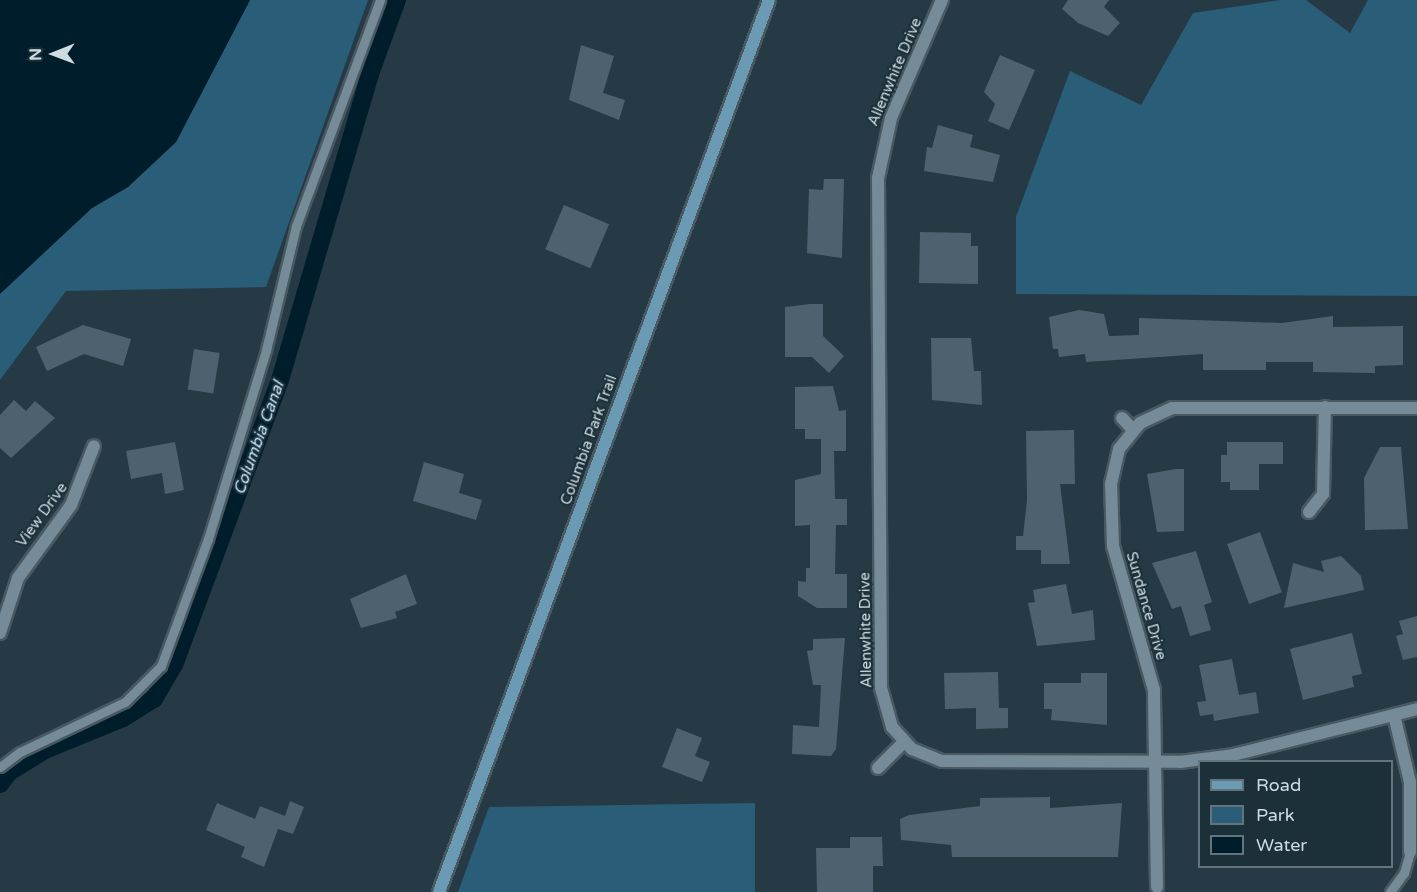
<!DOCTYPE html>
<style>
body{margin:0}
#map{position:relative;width:1417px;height:892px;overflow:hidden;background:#263a45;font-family:"Varela Round",sans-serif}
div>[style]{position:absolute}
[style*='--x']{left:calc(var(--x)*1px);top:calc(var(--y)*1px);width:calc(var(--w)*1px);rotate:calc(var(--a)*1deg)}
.green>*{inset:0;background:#2a5d78}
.water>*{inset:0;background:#001d2c}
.canal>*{height:18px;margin:-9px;padding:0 9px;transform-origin:9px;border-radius:9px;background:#001d2c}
.building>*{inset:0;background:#4d626e;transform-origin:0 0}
.roads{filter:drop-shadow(2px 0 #485962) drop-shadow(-2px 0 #485962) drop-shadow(0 2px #485962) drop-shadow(0 -2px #485962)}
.lane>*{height:9px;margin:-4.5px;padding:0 4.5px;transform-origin:4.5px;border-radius:4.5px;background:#758b98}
.street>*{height:12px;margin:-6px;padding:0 6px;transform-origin:6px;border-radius:6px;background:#758b98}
.secondary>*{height:12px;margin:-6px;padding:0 6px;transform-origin:6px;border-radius:6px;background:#6b9bb4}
span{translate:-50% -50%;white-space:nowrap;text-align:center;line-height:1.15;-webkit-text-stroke:4.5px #1c303a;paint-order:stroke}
.street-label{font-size:15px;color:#cfdbe2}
.water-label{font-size:16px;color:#c7e7fa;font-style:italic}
.legend{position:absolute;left:1198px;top:760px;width:195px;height:108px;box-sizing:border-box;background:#1c303a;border:2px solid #64747d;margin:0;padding:8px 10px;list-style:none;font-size:18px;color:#cfdbe2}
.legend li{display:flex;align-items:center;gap:12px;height:30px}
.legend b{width:30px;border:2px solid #64747d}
.north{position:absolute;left:24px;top:24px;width:60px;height:60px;-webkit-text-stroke:4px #1c303a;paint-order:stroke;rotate:269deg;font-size:16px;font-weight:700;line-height:24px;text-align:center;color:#cfdbe2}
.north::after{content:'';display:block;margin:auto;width:21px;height:27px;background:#cfdbe2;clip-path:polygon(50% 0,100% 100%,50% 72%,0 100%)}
</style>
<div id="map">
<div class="green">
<div style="clip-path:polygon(250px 0,368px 0,266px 287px,66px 291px,0 380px,0 292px,92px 208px,128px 187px,176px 142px)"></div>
<div style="clip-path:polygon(1280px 0,1306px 0,1350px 33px,1368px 0,1417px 0,1417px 296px,1016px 294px,1016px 217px,1070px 71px,1141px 105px,1193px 13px)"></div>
<div style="clip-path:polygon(755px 803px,755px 892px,458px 892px,489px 807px)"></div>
</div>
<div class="water">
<div style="clip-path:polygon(0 0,250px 0,176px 142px,128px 187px,92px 208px,0 294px)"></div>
</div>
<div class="canal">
<div style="--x:0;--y:784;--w:15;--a:-53"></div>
<div style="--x:9;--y:772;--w:42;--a:-31.4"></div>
<div style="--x:45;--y:750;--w:84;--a:-22.3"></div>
<div style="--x:123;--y:718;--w:36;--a:-32"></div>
<div style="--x:154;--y:699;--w:39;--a:-60"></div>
<div style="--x:174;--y:665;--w:304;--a:-69.6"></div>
<div style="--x:280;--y:380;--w:319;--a:-73.6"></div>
<div style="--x:370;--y:74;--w:79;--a:-70"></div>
</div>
<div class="building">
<div style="clip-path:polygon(1068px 0,1109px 0,1104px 7px,1120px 23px,1108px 36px,1078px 23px,1062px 9px)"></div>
<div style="clip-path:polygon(581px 45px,614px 56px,603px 93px,625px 100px,619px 120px,569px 100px)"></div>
<div style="clip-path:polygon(1000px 55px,1035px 70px,1009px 130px,988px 121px,995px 104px,984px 92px)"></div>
<div style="clip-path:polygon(938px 125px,973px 135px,970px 147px,1000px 155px,993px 182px,924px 171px,927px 147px,932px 148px)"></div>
<div style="clip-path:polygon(824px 179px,844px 179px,842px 258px,807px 253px,809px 189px,823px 190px)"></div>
<div style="left:564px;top:205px;width:49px;height:48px;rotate:23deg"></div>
<div style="clip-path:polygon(920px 232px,971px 233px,971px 246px,978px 246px,978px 284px,919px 283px)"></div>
<div style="clip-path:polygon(810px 304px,823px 304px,823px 336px,844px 356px,829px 373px,812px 357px,785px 357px,785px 307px)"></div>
<div style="clip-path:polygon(1079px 310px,1104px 314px,1109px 336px,1139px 335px,1139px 318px,1282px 323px,1333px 316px,1333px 327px,1403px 326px,1403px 365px,1375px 366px,1375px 373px,1313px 372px,1313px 362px,1266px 362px,1266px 370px,1203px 370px,1203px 354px,1086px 362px,1085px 354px,1059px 357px,1058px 349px,1053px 349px,1049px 317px)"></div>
<div style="clip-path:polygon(83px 325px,131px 339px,123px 366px,84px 354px,47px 371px,36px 347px)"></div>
<div style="clip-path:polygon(931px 338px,971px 338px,974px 371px,981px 371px,982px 405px,932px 400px)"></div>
<div style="left:194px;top:349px;width:26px;height:41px;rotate:9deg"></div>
<div style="clip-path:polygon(833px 386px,839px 411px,846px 410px,846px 451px,834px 451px,835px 499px,847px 499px,847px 525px,836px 525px,835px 574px,847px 574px,847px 608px,817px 608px,798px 596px,798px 581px,806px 582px,806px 568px,810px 568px,810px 525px,795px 526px,795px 480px,821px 474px,821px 439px,805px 439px,805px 429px,795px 429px,795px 387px)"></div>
<div style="clip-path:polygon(14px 400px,26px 411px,35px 401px,55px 418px,11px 458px,0 448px,0 415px)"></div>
<div style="clip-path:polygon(1074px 430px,1075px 484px,1060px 484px,1070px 564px,1041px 564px,1041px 550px,1016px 550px,1016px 536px,1023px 536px,1027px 500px,1026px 431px)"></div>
<div style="clip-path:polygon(175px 442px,184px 490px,165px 494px,162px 473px,131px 479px,126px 451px)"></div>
<div style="clip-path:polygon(1227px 442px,1283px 442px,1283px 464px,1259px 464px,1259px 490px,1230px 490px,1230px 482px,1221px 482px,1221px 455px,1227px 455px)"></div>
<div style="clip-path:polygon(1380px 447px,1401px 447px,1408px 529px,1365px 530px,1364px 478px)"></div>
<div style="clip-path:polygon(424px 462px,464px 474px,459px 493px,482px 500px,476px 520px,413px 501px)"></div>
<div style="clip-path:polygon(1176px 469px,1184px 469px,1184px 531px,1157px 532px,1147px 474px)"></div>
<div style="left:1260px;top:532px;width:64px;height:35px;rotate:70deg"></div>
<div style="clip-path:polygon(1196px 551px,1212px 602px,1204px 605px,1211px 630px,1190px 636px,1181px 606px,1172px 609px,1152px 563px)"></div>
<div style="clip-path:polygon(1341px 556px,1361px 576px,1364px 590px,1284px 608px,1293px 563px,1324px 572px,1321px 561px)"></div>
<div style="clip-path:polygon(406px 574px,417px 604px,395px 612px,397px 618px,361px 628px,350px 599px)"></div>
<div style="clip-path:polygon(1066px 584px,1072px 614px,1093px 610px,1095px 640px,1037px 646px,1028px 603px,1035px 602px,1033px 590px)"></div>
<div style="clip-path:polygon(1417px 616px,1417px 657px,1403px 660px,1396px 636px,1403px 634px,1399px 621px)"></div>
<div style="clip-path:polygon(1352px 633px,1362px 674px,1352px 676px,1354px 687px,1303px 700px,1290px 649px)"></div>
<div style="clip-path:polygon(845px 638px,836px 749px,831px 756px,792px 754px,793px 725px,819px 727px,821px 685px,813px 685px,807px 651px,813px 650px,813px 639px)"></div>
<div style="clip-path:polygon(1232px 659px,1239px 695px,1256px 692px,1259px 713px,1214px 721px,1213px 714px,1200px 716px,1197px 702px,1206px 701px,1199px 665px)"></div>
<div style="clip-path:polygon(998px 672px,999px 708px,1008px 708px,1008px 728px,976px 729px,976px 708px,945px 709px,944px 673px)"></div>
<div style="clip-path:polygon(1081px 673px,1107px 673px,1107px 725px,1051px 720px,1052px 709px,1044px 709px,1044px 683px,1081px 683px)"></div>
<div style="clip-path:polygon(677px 728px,702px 738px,695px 756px,710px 762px,702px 782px,662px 767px)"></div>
<div style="clip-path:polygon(1050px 797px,1050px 808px,1122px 803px,1118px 857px,952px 857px,951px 845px,901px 840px,900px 819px,909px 815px,980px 806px,980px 798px)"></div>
<div style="clip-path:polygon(290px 801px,304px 807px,293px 834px,278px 829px,264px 867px,241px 857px,245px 847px,206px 830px,217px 803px,255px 819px,260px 806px,285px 816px)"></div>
<div style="clip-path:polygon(850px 837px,882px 837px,883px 866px,873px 866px,873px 892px,817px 892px,816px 848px,850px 848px)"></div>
</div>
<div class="roads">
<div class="lane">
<div style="--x:0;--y:767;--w:25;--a:-37"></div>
<div style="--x:20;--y:752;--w:116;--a:-25.5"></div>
<div style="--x:125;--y:702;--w:51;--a:-45"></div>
<div style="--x:161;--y:666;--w:135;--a:-69.7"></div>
<div style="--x:208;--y:539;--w:198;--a:-72.9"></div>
<div style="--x:266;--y:350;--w:128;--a:-76.4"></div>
<div style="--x:296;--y:226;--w:241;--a:-69.6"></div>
<div style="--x:1390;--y:892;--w:24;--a:-54"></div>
<div style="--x:1404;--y:873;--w:22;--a:-74"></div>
</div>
<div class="street">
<div style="--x:942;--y:0;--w:129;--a:113.4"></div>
<div style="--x:891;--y:118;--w:61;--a:102.2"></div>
<div style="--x:878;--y:178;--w:510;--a:89.66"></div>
<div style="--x:881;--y:688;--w:41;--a:74.2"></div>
<div style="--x:892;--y:727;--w:30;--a:48"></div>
<div style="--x:912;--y:749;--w:32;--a:22"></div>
<div style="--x:942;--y:761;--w:238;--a:0.2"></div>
<div style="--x:1180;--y:762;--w:53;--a:-7.5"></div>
<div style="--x:1233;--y:755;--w:190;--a:-14"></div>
<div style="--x:1122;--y:418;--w:16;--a:47"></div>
<div style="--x:1309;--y:512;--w:23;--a:-52"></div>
<div style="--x:1323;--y:494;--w:87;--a:-88.7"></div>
<div style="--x:0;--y:633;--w:58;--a:-71.9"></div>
<div style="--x:18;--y:578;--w:90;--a:-54"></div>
<div style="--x:71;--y:505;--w:63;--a:-68.7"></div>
<div style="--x:1394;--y:715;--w:69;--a:76.6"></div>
<div style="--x:1410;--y:782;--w:70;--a:90"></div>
<div style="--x:878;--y:768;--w:37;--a:-45"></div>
<div style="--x:1157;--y:887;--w:197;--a:-90.9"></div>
<div style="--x:1154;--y:690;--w:150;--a:-105.9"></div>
<div style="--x:1113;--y:546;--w:62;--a:-91.8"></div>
<div style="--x:1111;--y:484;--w:36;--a:-77"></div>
<div style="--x:1119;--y:449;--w:33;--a:-51"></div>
<div style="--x:1140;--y:423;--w:35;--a:-25"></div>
<div style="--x:1172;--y:408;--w:245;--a:0"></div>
</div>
<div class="secondary">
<div style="--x:439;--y:892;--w:951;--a:-69.7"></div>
</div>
</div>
<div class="street-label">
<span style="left:895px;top:72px;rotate:-67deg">Allenwhite Drive</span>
<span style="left:589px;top:440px;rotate:-70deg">Columbia Park Trail</span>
<span style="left:42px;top:515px;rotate:-54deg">View Drive</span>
<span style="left:1146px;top:606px;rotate:74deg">Sundance Drive</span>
<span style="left:866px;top:630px;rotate:-91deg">Allenwhite Drive</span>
</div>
<div class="water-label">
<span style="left:259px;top:438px;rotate:-70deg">Columbia Canal</span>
</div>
<ul class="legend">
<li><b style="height:8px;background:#6b9bb4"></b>Road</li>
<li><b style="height:16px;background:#2a5d78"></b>Park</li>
<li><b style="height:16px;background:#001d2c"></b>Water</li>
</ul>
<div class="north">N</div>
</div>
